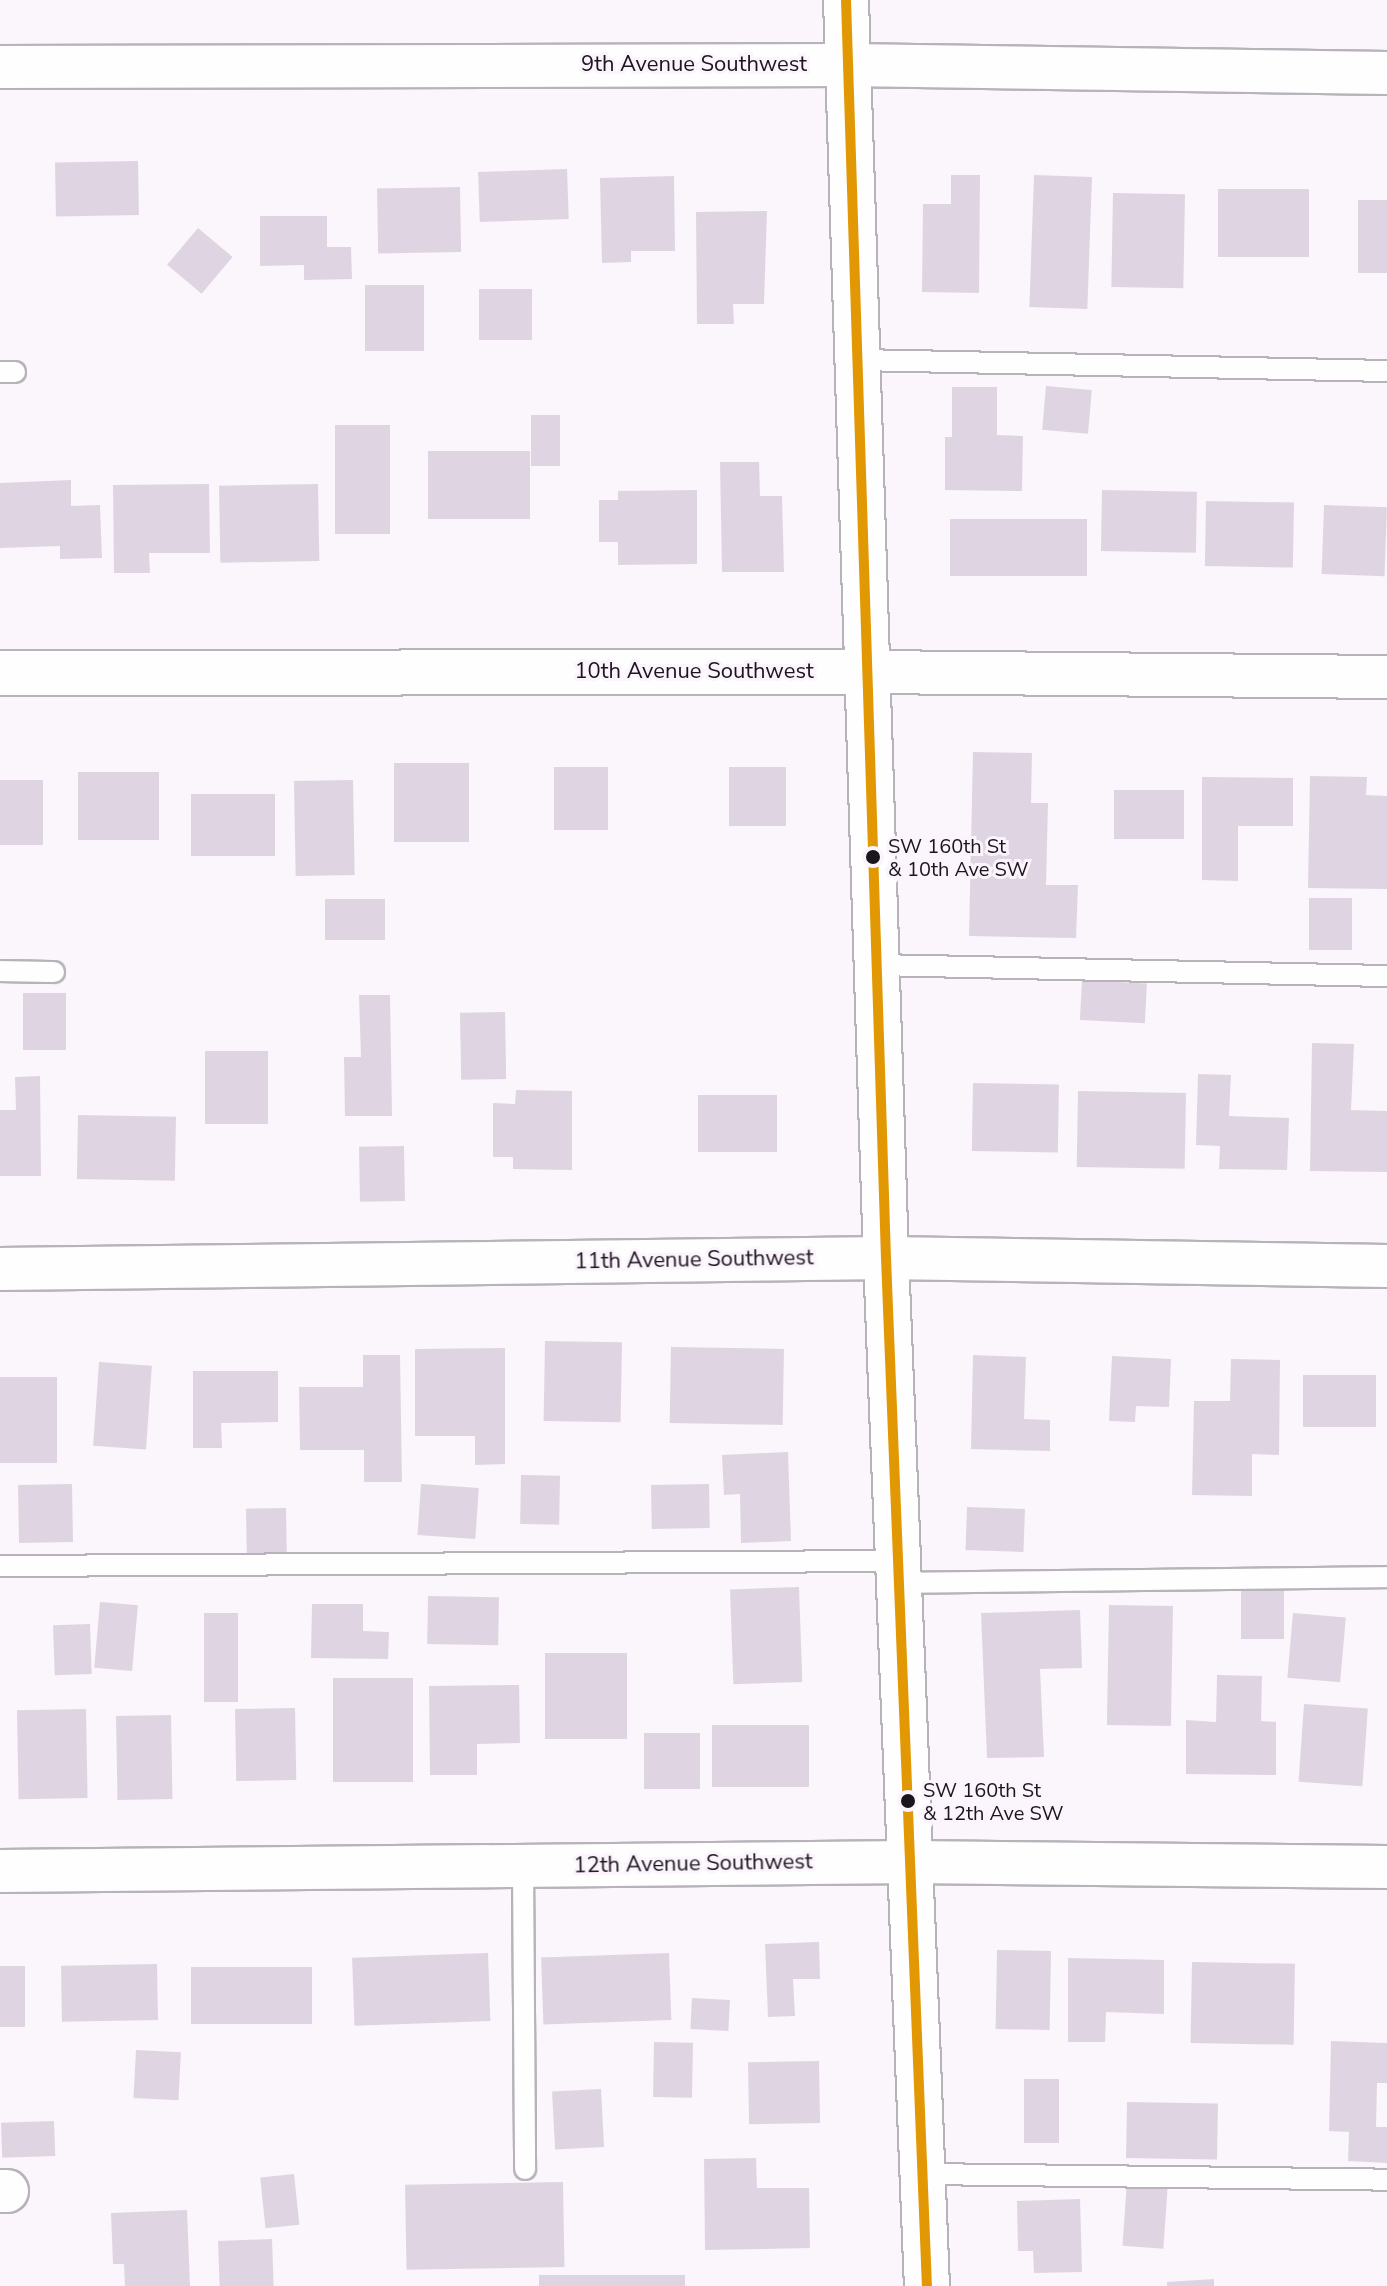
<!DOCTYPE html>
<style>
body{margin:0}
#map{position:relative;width:1387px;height:2286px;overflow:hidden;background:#faf6fb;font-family:"Nunito Sans",sans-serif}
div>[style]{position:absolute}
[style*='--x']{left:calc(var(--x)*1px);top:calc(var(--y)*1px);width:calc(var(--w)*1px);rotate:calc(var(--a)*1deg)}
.building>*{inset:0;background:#dfd5e2;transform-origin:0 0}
.roads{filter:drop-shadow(2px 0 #b8b3ba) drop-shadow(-2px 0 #b8b3ba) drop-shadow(0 2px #b8b3ba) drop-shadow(0 -2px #b8b3ba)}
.service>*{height:20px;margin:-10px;padding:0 10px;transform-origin:10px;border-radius:10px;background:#fefefe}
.minor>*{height:42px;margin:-21px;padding:0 21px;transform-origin:21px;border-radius:21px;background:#fefefe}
.tertiary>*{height:44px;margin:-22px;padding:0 22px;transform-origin:22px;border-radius:22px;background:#fefefe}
.bus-1>*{height:10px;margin:-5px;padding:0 5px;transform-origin:5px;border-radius:5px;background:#e19803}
.dots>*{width:22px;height:22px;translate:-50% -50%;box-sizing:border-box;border:4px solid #fbf4fd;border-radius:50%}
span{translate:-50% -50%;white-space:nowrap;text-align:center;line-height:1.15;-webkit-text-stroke:6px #fbf4fd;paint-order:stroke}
.bus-label{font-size:20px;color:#1b151d}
.left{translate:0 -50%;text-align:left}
.street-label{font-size:22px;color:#1b151d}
</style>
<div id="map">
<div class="building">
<div style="left:138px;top:161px;width:54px;height:83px;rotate:89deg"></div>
<div style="left:567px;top:169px;width:50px;height:89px;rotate:88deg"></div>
<div style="clip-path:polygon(951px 175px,980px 175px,979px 293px,922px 292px,923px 204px,951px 204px)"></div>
<div style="left:1034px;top:175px;width:58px;height:132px;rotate:2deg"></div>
<div style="clip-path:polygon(674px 176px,675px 251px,631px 251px,631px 262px,602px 263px,600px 178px)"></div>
<div style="left:460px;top:187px;width:65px;height:83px;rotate:89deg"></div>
<div style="left:1218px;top:189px;width:91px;height:68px"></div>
<div style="left:1113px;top:193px;width:72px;height:94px;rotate:1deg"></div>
<div style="left:1358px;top:200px;width:29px;height:73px"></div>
<div style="clip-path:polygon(767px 211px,764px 304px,733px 304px,734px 324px,697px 324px,696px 212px)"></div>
<div style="clip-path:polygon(260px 216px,327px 216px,327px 247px,351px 247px,352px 279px,304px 280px,304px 265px,260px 266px)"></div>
<div style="left:198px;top:228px;width:45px;height:48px;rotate:40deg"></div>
<div style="left:365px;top:285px;width:59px;height:66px"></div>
<div style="left:479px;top:289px;width:53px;height:51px"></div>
<div style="left:1046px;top:386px;width:46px;height:44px;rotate:5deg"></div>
<div style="clip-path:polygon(952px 387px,997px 387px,997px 435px,1023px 436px,1022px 491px,945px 490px,945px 437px,952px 437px)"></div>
<div style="left:531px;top:415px;width:29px;height:51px"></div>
<div style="left:335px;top:425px;width:55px;height:109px"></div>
<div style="left:428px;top:451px;width:102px;height:68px"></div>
<div style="clip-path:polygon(720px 462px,759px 462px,760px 496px,782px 496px,784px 572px,722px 572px)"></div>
<div style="clip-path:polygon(71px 480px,71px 506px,100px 505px,102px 558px,60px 559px,60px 546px,0 548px,0 483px)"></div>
<div style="clip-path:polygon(209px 484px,210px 553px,149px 553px,150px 573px,114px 573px,113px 485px)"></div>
<div style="left:318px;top:484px;width:77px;height:99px;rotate:89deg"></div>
<div style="clip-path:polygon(697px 490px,697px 564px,618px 565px,618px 542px,599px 542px,599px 500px,618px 500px,618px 491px)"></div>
<div style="left:1102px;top:490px;width:95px;height:61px;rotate:1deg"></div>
<div style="left:1206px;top:501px;width:88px;height:65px;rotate:1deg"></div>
<div style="left:1324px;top:505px;width:63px;height:69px;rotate:2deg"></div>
<div style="left:950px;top:519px;width:137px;height:57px"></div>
<div style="clip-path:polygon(973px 752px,1032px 753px,1031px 803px,1048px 803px,1046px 885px,1078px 885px,1076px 938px,969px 936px)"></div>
<div style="left:469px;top:763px;width:79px;height:75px;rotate:90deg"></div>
<div style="left:554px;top:767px;width:54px;height:63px"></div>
<div style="left:729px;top:767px;width:57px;height:59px"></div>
<div style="left:159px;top:772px;width:68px;height:81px;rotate:90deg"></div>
<div style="clip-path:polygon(1310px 776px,1367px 777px,1366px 795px,1387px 796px,1387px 889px,1308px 888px)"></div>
<div style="clip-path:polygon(1202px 777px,1293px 778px,1293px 826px,1238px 826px,1238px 881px,1202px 880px)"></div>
<div style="left:0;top:780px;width:43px;height:65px"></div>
<div style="left:353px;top:780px;width:95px;height:59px;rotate:89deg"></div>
<div style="left:1114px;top:790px;width:70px;height:49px"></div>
<div style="left:191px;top:794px;width:84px;height:62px"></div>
<div style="left:1309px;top:898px;width:43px;height:52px"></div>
<div style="left:385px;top:899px;width:41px;height:60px;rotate:90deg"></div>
<div style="left:1082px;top:980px;width:65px;height:40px;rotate:3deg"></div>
<div style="left:23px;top:993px;width:43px;height:57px"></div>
<div style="clip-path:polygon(359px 995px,390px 995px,392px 1116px,345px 1116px,344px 1057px,361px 1057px)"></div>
<div style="left:505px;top:1012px;width:67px;height:45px;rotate:89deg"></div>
<div style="clip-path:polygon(1312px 1043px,1354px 1044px,1351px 1110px,1387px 1111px,1387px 1172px,1310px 1171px)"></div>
<div style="left:205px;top:1051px;width:63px;height:73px"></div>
<div style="clip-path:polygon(1198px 1074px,1231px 1075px,1229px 1116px,1289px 1118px,1287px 1170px,1219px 1169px,1220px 1146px,1196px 1145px)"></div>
<div style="clip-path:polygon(40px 1076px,41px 1176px,0 1176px,0 1110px,16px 1110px,15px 1077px)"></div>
<div style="left:973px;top:1083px;width:86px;height:68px;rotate:1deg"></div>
<div style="clip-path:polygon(516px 1090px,572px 1091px,572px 1170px,513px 1169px,513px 1157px,493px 1157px,493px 1103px,515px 1104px)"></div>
<div style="left:1078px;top:1091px;width:108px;height:76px;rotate:1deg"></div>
<div style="left:698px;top:1095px;width:79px;height:57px"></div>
<div style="left:78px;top:1115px;width:98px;height:64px;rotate:1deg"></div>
<div style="left:404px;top:1146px;width:55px;height:45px;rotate:89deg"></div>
<div style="left:545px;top:1341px;width:77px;height:80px;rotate:1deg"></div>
<div style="left:671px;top:1347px;width:113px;height:76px;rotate:1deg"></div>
<div style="clip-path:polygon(505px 1348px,505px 1464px,475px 1465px,475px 1436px,415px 1436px,415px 1349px)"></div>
<div style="clip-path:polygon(363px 1355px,400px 1355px,402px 1482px,364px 1482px,364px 1450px,300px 1450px,299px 1387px,363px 1387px)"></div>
<div style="clip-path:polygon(973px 1355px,1026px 1357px,1024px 1419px,1050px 1420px,1050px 1451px,971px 1449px)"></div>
<div style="clip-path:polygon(1112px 1356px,1171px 1359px,1169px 1407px,1136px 1406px,1135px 1422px,1109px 1421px)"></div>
<div style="clip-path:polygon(1231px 1359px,1280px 1360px,1279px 1455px,1252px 1454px,1252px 1496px,1192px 1495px,1194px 1401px,1230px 1401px)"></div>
<div style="left:99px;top:1362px;width:53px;height:84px;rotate:4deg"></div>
<div style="clip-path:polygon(193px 1371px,278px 1371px,278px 1422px,221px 1423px,222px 1448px,193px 1448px)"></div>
<div style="left:1303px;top:1375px;width:73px;height:52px"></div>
<div style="left:0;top:1377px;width:57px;height:86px"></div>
<div style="clip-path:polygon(788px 1452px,791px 1541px,741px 1543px,740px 1494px,724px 1495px,722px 1455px)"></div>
<div style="left:521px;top:1475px;width:39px;height:49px;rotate:1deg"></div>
<div style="left:72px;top:1484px;width:58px;height:54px;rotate:89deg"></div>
<div style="left:421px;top:1484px;width:58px;height:51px;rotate:4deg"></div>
<div style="left:709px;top:1484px;width:44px;height:58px;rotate:89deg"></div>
<div style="left:967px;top:1507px;width:58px;height:43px;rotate:2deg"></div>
<div style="left:286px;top:1508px;width:48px;height:40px;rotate:89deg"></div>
<div style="left:799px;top:1587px;width:95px;height:69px;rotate:88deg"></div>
<div style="left:1241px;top:1590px;width:43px;height:49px"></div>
<div style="left:428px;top:1596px;width:71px;height:48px;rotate:1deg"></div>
<div style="left:100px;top:1602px;width:38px;height:66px;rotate:5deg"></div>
<div style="clip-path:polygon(312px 1604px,363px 1604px,363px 1631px,389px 1632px,388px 1659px,311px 1658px)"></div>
<div style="left:1109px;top:1605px;width:64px;height:120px;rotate:1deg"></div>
<div style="clip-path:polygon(1080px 1610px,1082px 1668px,1040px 1669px,1044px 1757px,987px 1758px,981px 1613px)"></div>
<div style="left:204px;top:1613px;width:34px;height:89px"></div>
<div style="left:1293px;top:1613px;width:53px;height:65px;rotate:5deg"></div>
<div style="left:90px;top:1624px;width:50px;height:37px;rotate:88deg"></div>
<div style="left:545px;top:1653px;width:82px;height:86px"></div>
<div style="clip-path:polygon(1217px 1675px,1262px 1676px,1261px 1721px,1276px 1722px,1276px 1775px,1186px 1774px,1186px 1720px,1216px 1722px)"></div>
<div style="left:333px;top:1678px;width:80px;height:104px"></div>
<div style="clip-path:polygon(519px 1685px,520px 1743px,477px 1744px,477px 1775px,430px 1775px,429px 1686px)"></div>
<div style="left:1304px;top:1704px;width:64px;height:78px;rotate:4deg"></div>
<div style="left:295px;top:1708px;width:72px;height:60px;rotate:89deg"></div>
<div style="left:86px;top:1709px;width:89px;height:69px;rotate:89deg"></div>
<div style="left:171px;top:1715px;width:84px;height:55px;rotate:89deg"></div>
<div style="left:712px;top:1725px;width:97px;height:62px"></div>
<div style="left:644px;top:1733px;width:56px;height:56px"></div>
<div style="clip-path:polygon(819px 1942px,820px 1979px,793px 1979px,795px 2016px,768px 2017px,765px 1944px)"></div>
<div style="left:997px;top:1950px;width:54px;height:79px;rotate:1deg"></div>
<div style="left:488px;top:1953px;width:68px;height:136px;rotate:88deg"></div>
<div style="left:669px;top:1953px;width:67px;height:128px;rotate:88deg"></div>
<div style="clip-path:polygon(1068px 1958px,1164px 1960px,1164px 2014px,1106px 2012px,1105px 2042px,1068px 2042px)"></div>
<div style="left:1192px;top:1962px;width:103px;height:81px;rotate:1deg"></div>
<div style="left:157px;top:1964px;width:56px;height:96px;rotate:89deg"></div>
<div style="left:0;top:1966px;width:25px;height:61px"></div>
<div style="left:191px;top:1967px;width:121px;height:57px"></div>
<div style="left:692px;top:1998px;width:38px;height:31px;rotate:3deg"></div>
<div style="clip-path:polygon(1331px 2041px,1387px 2043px,1387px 2083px,1377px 2083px,1376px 2127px,1387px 2127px,1387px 2163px,1348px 2161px,1349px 2132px,1329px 2131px)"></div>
<div style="left:654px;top:2042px;width:39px;height:55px;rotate:1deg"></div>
<div style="left:136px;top:2050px;width:45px;height:48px;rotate:3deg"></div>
<div style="left:819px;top:2061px;width:62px;height:71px;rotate:89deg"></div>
<div style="left:1024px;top:2079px;width:35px;height:64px"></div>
<div style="left:601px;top:2089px;width:58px;height:49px;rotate:87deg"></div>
<div style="left:1127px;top:2102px;width:91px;height:56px;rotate:1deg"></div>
<div style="left:54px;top:2121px;width:35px;height:53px;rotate:88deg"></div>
<div style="clip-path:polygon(756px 2158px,757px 2188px,809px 2188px,810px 2248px,705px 2250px,704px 2159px)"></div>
<div style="left:294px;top:2174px;width:51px;height:34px;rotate:84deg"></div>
<div style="left:1127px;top:2181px;width:41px;height:65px;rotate:4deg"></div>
<div style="left:563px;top:2182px;width:85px;height:158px;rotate:89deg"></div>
<div style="clip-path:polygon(1080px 2199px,1082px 2272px,1034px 2273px,1033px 2251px,1018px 2251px,1017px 2201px)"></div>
<div style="clip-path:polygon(187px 2210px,190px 2286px,125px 2286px,124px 2264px,113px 2264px,111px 2213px)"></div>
<div style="left:272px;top:2239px;width:47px;height:54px;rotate:88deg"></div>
<div style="left:539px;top:2275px;width:146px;height:11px"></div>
<div style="clip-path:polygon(1214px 2279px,1214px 2286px,1167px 2286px,1167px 2282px)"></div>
</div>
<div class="roads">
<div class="service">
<div style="--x:858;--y:360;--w:529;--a:1.19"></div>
<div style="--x:0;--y:372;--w:15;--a:0"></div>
<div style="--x:877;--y:965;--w:510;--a:1.24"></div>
<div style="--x:0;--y:971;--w:54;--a:1.1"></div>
<div style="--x:0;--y:1566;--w:899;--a:-0.32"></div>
<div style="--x:900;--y:1583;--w:487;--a:-0.7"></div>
<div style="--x:523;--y:1866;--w:303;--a:89.6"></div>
<div style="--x:922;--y:2174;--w:465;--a:0.7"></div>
</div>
<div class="minor">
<div style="--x:0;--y:67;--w:849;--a:-0.13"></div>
<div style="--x:849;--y:65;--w:538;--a:0.85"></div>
<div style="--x:868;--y:672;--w:519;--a:0.55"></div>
<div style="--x:0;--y:1269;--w:886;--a:-0.71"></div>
<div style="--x:886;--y:1258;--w:501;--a:0.91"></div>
<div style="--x:0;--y:1871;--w:911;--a:-0.57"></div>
<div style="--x:911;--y:1862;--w:476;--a:0.6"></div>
<div style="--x:0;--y:2191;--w:7;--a:0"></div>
</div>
<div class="tertiary">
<div style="--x:846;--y:0;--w:1259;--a:88.18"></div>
<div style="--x:886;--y:1258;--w:1029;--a:87.72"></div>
<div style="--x:0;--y:673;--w:868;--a:-0.07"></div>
</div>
</div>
<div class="bus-1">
<div style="--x:846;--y:0;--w:1259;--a:88.18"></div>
<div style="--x:886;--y:1258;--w:1029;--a:87.72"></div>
</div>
<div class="dots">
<div style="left:873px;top:857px;background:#1b151d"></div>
<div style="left:908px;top:1801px;background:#1b151d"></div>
</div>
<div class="bus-label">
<span class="left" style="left:888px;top:858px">SW 160th St<br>&amp; 10th Ave SW</span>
<span class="left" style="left:923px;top:1802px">SW 160th St<br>&amp; 12th Ave SW</span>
</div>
<div class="street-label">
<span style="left:694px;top:65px">9th Avenue Southwest</span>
<span style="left:694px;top:672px">10th Avenue Southwest</span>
<span style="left:694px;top:1260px;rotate:-1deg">11th Avenue Southwest</span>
<span style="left:693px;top:1864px;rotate:-1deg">12th Avenue Southwest</span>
</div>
</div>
